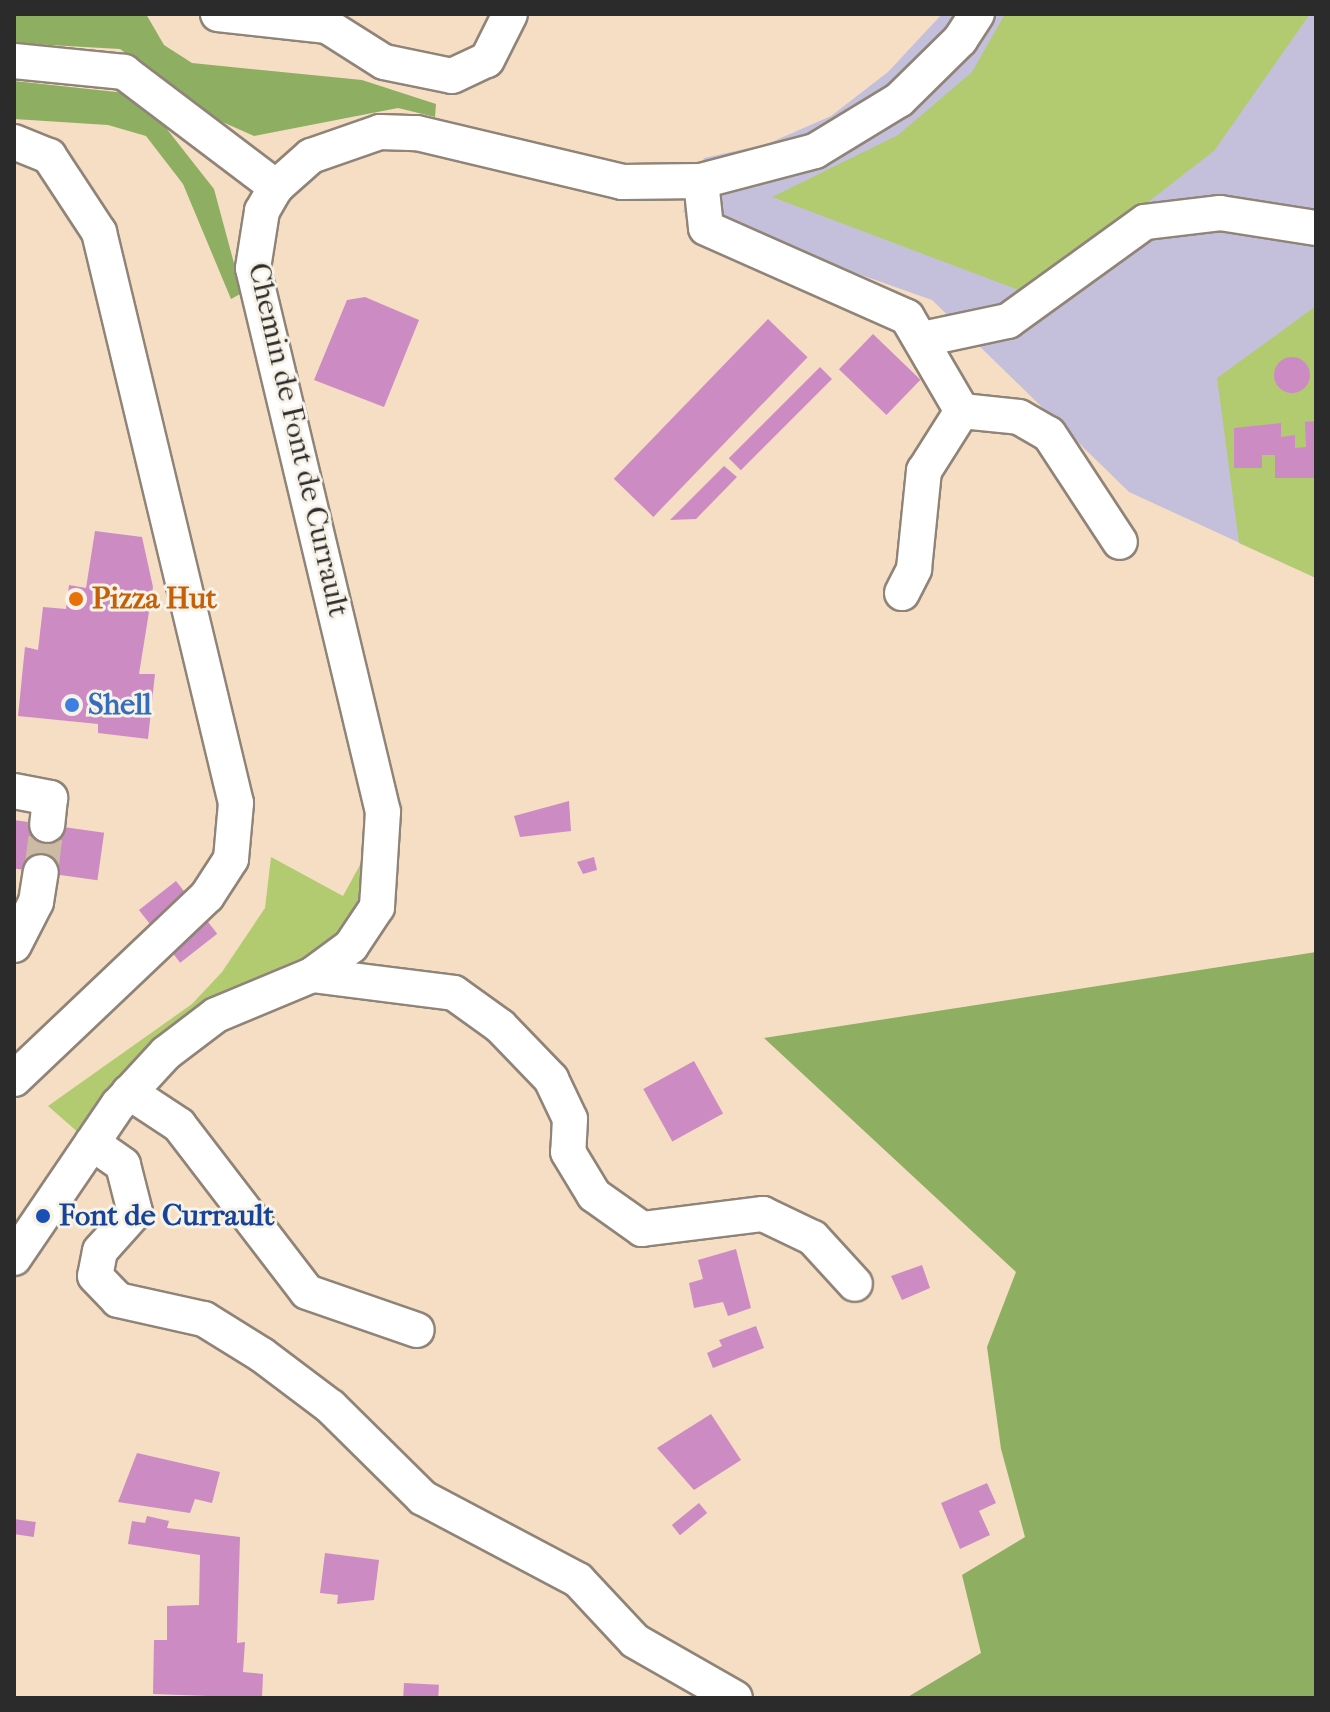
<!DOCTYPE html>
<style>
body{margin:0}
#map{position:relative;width:1330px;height:1712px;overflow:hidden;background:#f5dec4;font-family:"IM FELL French Canon",serif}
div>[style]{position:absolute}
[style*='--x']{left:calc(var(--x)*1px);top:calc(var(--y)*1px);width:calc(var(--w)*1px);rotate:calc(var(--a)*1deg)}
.industrial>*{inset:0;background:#c4c0db}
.green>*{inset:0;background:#b3cb70}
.forest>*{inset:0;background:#8eaf62}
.building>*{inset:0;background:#cd8bc3;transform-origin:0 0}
.round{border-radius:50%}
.minor-tunnel>*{height:34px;margin-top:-17px;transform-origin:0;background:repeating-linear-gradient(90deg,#cdbaa5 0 34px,transparent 0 51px)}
.roads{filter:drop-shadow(2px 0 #908478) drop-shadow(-2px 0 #908478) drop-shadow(0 2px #908478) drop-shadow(0 -2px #908478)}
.minor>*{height:34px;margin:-17px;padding:0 17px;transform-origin:17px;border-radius:17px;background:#fff}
.dots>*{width:22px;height:22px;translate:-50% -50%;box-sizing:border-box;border:4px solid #f7f3e8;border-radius:50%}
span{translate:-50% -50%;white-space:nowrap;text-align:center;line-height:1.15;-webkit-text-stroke:6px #f7f3e8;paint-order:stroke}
.street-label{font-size:30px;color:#2b2b2b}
.food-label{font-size:30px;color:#c56008;font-weight:700}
.left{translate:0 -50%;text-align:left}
.shop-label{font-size:30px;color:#366cbe;font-weight:700}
.transit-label{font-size:30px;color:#164399;font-weight:700}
.frame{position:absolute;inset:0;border:16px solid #2b2b2b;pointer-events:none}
</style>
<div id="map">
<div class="industrial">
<div style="clip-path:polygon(942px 14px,1316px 14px,1316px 578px,1129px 492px,932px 300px,683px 212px,704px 158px,767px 144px,831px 116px,888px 72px)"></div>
</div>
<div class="green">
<div style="clip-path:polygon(1005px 14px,1310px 14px,1214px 151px,1029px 294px,772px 197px,898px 135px,972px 72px)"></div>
<div style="clip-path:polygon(1316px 306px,1316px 578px,1239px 543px,1217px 378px)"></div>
<div style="clip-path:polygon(373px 841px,358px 921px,80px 1134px,48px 1106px,192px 1004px,222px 972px,265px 908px,271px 857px,343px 896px)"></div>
</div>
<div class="forest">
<div style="clip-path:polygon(14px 14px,146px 14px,164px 45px,192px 63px,362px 80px,436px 104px,435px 117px,398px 108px,254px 136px,218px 120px,120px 49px,14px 43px)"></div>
<div style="clip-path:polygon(14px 81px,126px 93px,155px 114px,214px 189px,242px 293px,231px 299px,183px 184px,146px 136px,108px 125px,14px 119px)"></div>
<div style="clip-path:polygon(1316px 952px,1316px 1698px,906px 1698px,981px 1653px,962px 1575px,1025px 1537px,1001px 1449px,987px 1347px,1016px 1272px,764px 1038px)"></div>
</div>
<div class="building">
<div style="clip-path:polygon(365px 297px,419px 320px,384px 407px,314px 380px,347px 300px)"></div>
<div style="left:768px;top:319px;width:55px;height:222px;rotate:44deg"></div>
<div style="left:873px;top:334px;width:66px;height:49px;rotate:44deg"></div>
<div class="round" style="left:1274px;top:357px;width:36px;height:36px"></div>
<div style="left:820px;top:367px;width:17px;height:129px;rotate:45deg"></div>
<div style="clip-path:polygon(1316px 421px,1316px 478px,1275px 478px,1275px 455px,1262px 455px,1262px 468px,1234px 468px,1234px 428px,1281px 423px,1281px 437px,1295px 435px,1295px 448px,1306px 447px,1305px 422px)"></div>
<div style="clip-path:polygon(724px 466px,737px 477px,696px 519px,670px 520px)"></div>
<div style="clip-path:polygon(95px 531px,142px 537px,153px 587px,139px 674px,155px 674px,148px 739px,98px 733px,98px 724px,18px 716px,25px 647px,38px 650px,43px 607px,66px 609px,69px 585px,86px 588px)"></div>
<div style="clip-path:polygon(569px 801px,571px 831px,520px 837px,514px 816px)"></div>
<div style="left:14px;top:820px;width:91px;height:48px;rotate:8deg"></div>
<div style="clip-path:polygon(594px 857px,597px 870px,583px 874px,577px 862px)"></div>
<div style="left:176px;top:881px;width:67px;height:47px;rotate:52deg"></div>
<div style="left:694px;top:1061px;width:60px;height:58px;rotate:61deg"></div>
<div style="clip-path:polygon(736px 1249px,751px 1308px,728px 1316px,723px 1302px,694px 1308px,689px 1283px,703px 1279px,698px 1260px)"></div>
<div style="clip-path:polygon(922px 1265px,930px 1288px,902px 1300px,891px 1276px)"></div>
<div style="clip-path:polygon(756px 1326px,764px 1348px,713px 1368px,707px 1353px,722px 1346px,719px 1340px)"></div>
<div style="clip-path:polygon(711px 1414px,741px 1460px,694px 1490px,657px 1448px)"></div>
<div style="clip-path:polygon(137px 1453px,220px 1472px,212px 1503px,195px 1499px,190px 1513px,118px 1502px)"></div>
<div style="clip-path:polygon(987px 1483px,996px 1503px,979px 1511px,990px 1535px,960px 1549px,941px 1503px)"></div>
<div style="left:699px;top:1503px;width:13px;height:35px;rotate:51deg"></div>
<div style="clip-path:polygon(147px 1516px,169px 1521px,167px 1528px,240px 1537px,237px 1643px,245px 1642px,243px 1672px,263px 1674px,262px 1698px,153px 1694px,154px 1640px,167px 1640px,167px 1606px,199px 1605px,200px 1555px,128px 1544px,132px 1521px,145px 1523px)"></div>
<div style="left:14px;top:1519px;width:22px;height:15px;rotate:8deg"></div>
<div style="clip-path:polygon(325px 1553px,379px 1560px,374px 1600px,337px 1604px,338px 1595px,320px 1593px)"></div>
<div style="left:404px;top:1683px;width:35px;height:15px;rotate:3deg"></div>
</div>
<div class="minor-tunnel">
<div style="--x:41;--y:872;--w:47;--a:-82.7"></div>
</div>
<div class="roads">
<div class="minor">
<div style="--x:218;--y:14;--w:110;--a:6.3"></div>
<div style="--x:327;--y:26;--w:67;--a:32.3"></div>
<div style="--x:384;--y:62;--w:69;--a:11.6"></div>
<div style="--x:452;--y:76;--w:38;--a:-25"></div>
<div style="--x:487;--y:60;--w:51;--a:-63.4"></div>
<div style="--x:14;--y:61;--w:111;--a:5.7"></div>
<div style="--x:124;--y:72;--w:191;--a:37.1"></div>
<div style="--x:14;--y:142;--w:38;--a:22"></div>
<div style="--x:49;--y:156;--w:91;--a:56.7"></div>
<div style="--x:99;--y:232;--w:587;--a:76.51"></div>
<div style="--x:236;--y:803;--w:56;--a:95.1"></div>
<div style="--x:231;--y:859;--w:44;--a:123"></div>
<div style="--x:207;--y:896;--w:266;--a:136.5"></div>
<div style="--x:701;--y:181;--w:47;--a:83.9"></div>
<div style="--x:706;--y:228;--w:220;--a:23.9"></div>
<div style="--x:907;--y:317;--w:109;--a:59.7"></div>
<div style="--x:923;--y:339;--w:87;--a:-12"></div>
<div style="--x:1008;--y:321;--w:169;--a:-35.9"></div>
<div style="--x:1145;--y:222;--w:76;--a:-6.8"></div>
<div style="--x:1220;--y:213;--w:97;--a:8.9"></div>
<div style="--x:902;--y:593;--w:27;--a:-63"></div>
<div style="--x:914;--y:569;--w:99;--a:-84.2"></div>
<div style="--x:924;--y:471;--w:71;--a:-57.7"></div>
<div style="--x:962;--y:411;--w:57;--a:6"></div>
<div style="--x:1019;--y:417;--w:34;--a:30"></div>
<div style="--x:1049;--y:434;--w:129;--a:56.7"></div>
<div style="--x:14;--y:791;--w:37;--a:11"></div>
<div style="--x:50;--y:798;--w:27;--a:96"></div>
<div style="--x:14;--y:945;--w:48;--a:-62.9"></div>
<div style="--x:36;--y:902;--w:30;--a:-81"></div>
<div style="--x:312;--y:975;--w:143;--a:7.2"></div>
<div style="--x:454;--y:993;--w:57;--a:35.7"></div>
<div style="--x:500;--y:1026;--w:74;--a:46.1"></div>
<div style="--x:551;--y:1079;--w:44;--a:64.6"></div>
<div style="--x:570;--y:1119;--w:33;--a:93"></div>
<div style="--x:568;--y:1152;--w:50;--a:58.8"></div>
<div style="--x:594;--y:1195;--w:59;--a:35.3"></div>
<div style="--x:642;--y:1229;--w:122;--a:-7.1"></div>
<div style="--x:763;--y:1214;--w:55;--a:25.6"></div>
<div style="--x:813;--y:1238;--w:62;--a:47.6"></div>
<div style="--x:129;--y:1092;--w:60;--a:33.4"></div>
<div style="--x:179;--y:1125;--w:210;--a:52.5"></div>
<div style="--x:307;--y:1292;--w:116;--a:19.1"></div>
<div style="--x:92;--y:1143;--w:38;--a:35"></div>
<div style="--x:123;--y:1165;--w:49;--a:75.7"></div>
<div style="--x:135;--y:1212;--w:52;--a:131.9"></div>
<div style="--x:100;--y:1251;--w:25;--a:101"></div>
<div style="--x:95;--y:1276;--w:33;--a:46"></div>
<div style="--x:118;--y:1300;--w:88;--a:12.5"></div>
<div style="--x:204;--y:1319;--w:68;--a:31.8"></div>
<div style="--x:262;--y:1355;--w:86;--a:37"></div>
<div style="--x:331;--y:1407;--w:129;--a:44.7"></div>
<div style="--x:423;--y:1498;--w:175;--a:27.9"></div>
<div style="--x:578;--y:1580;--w:83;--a:46.9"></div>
<div style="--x:635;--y:1641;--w:115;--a:29.7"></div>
<div style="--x:14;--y:1258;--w:185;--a:-55.8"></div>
<div style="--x:118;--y:1105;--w:71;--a:-47.3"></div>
<div style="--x:166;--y:1053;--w:63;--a:-37.2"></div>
<div style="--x:216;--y:1015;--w:104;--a:-22.6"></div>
<div style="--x:312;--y:975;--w:49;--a:-36.6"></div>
<div style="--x:351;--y:946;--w:47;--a:-56.3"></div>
<div style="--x:377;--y:907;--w:95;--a:-86.4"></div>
<div style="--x:383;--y:812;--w:559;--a:-103.44"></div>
<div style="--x:253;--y:268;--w:58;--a:-81"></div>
<div style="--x:262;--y:211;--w:28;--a:-60"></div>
<div style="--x:276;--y:187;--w:47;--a:-41.5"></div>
<div style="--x:311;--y:156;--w:73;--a:-19.2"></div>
<div style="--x:380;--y:132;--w:37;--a:2"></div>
<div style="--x:417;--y:133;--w:211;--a:13.4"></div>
<div style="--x:622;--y:182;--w:79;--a:-0.7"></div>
<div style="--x:701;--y:181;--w:118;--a:-14.7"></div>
<div style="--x:815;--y:151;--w:98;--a:-31.3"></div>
<div style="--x:899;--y:100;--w:86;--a:-44.5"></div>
<div style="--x:960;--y:40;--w:31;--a:-57"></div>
</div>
</div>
<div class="dots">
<div style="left:76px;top:599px;background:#e8710a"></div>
<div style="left:72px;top:705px;background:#3f7fe0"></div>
<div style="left:43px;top:1216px;background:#1a4fb4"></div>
</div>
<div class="street-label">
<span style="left:298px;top:440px;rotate:77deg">Chemin de Font de Currault</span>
</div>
<div class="food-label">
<span class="left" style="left:92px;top:599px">Pizza Hut</span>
</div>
<div class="shop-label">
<span class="left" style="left:88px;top:705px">Shell</span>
</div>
<div class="transit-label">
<span class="left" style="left:59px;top:1216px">Font de Currault</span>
</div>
<div class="frame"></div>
</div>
